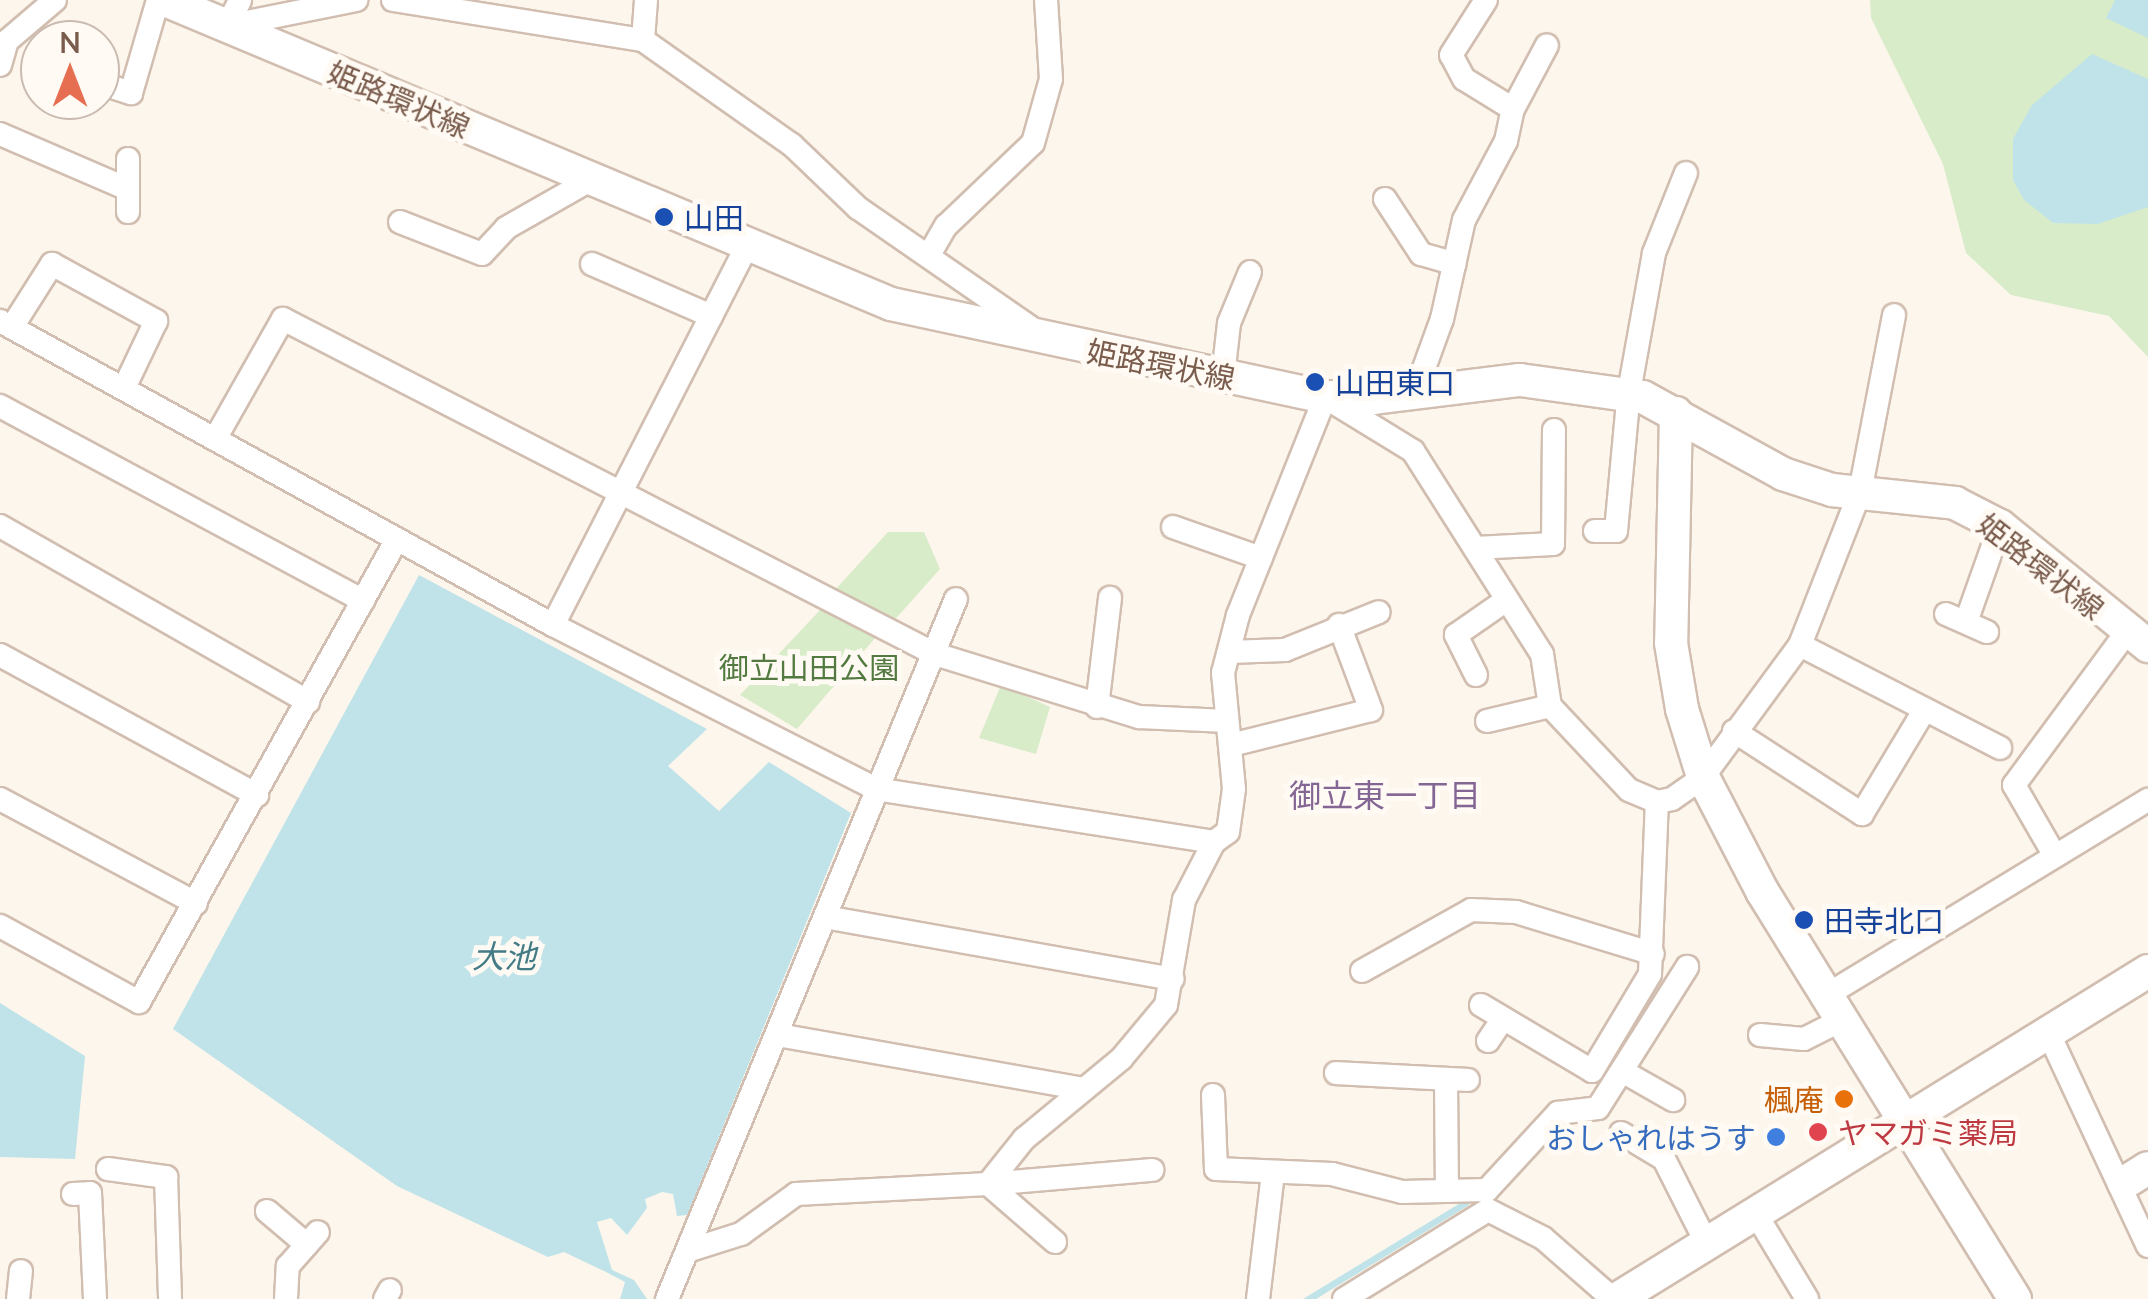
<!DOCTYPE html>
<meta charset="utf-8">
<style>
body{margin:0}
#map{position:relative;width:2148px;height:1299px;overflow:hidden;background:#fdf6ec;font-family:Lato,"Noto Sans JP",sans-serif}
div>[style]{position:absolute}
[style*='--x']{left:calc(var(--x)*1px);top:calc(var(--y)*1px);width:calc(var(--w)*1px);rotate:calc(var(--a)*1deg)}
.green>*{inset:0;background:#d8ecc9}
.water>*{inset:0;background:#bfe3e8}
.roads{filter:drop-shadow(2px 0 #d1beb0) drop-shadow(-2px 0 #d1beb0) drop-shadow(0 2px #d1beb0) drop-shadow(0 -2px #d1beb0)}
.street>*{height:22px;margin:-11px;padding:0 11px;transform-origin:11px;border-radius:11px;background:#fff}
.secondary>*{height:32px;margin:-16px;padding:0 16px;transform-origin:16px;border-radius:16px;background:#fff}
.dots>*{width:28px;height:28px;translate:-50% -50%;box-sizing:border-box;border:5px solid #fffaf3;border-radius:50%}
span{translate:-50% -50%;white-space:nowrap;text-align:center;line-height:1.15;-webkit-text-stroke:10px #fffaf3;paint-order:stroke}
.street-label{font-size:30px;color:#7a5c4d}
.transit-label{font-size:30px;color:#164399}
.left{translate:0 -50%;text-align:left}
.park-label{font-size:30px;color:#537a41}
.food-label{font-size:30px;color:#c56008}
.right{translate:-100% -50%;text-align:right}
.health-label{font-size:30px;color:#be3a42}
.shop-label{font-size:30px;color:#366cbe}
.neighbourhood-label{font-size:32px;color:#846695}
.water-label{font-size:32px;color:#437c86;font-style:italic}
.north{position:absolute;left:20px;top:20px;width:100px;height:100px;box-sizing:border-box;background:#fffaf3;border:2px solid #cabbb1;border-radius:50%;rotate:0deg;font-size:28px;font-weight:700;line-height:40px;text-align:center;color:#7a5c4d}
.north::after{content:'';display:block;margin:auto;width:35px;height:45px;background:#e76f51;clip-path:polygon(50% 0,100% 100%,50% 72%,0 100%)}
</style>
<div id="map">
<div class="green">
<div style="clip-path:polygon(1870px 0,2148px 0,2148px 357px,2109px 316px,2011px 295px,1966px 253px,1943px 164px,1871px 18px)"></div>
<div style="clip-path:polygon(888px 532px,924px 532px,940px 569px,891px 624px,833px 592px)"></div>
<div style="clip-path:polygon(822px 608px,876px 637px,797px 729px,740px 695px)"></div>
<div style="clip-path:polygon(1001px 685px,1050px 707px,1036px 754px,979px 738px)"></div>
</div>
<div class="water">
<div style="clip-path:polygon(2115px 0,2148px 0,2148px 38px,2106px 18px)"></div>
<div style="clip-path:polygon(2092px 54px,2148px 79px,2148px 207px,2098px 224px,2053px 223px,2024px 200px,2013px 180px,2013px 139px,2032px 105px)"></div>
<div style="clip-path:polygon(419px 575px,707px 729px,668px 766px,719px 811px,769px 762px,851px 813px,687px 1215px,677px 1216px,673px 1194px,662px 1192px,645px 1199px,647px 1208px,627px 1235px,611px 1218px,597px 1222px,612px 1270px,634px 1280px,647px 1299px,620px 1299px,625px 1282px,606px 1272px,564px 1252px,548px 1257px,397px 1186px,173px 1029px)"></div>
<div style="clip-path:polygon(0 1003px,85px 1056px,75px 1159px,0 1157px)"></div>
<div style="clip-path:polygon(1467px 1199px,1469px 1205px,1316px 1299px,1303px 1299px)"></div>
</div>
<div class="roads">
<div class="street">
<div style="--x:393;--y:0;--w:253;--a:9.1"></div>
<div style="--x:643;--y:40;--w:40;--a:-85.7"></div>
<div style="--x:227;--y:26;--w:132;--a:-11.4"></div>
<div style="--x:227;--y:26;--w:29;--a:-63"></div>
<div style="--x:643;--y:40;--w:182;--a:35.2"></div>
<div style="--x:792;--y:145;--w:91;--a:43.7"></div>
<div style="--x:858;--y:208;--w:213;--a:34.7"></div>
<div style="--x:0;--y:65;--w:25;--a:-74"></div>
<div style="--x:7;--y:41;--w:63;--a:-40.5"></div>
<div style="--x:100;--y:83;--w:33;--a:18"></div>
<div style="--x:131;--y:93;--w:97;--a:-73.8"></div>
<div style="--x:1513;--y:109;--w:72;--a:-62"></div>
<div style="--x:0;--y:134;--w:139;--a:23.3"></div>
<div style="--x:1385;--y:199;--w:66;--a:56.8"></div>
<div style="--x:1421;--y:254;--w:35;--a:16"></div>
<div style="--x:128;--y:212;--w:53;--a:-90"></div>
<div style="--x:400;--y:222;--w:88;--a:21.3"></div>
<div style="--x:482;--y:254;--w:35;--a:-47"></div>
<div style="--x:506;--y:228;--w:97;--a:-29.7"></div>
<div style="--x:929;--y:255;--w:34;--a:-60"></div>
<div style="--x:946;--y:226;--w:120;--a:-43.7"></div>
<div style="--x:1033;--y:143;--w:66;--a:-74.3"></div>
<div style="--x:1051;--y:79;--w:79;--a:-93.6"></div>
<div style="--x:592;--y:264;--w:130;--a:23.6"></div>
<div style="--x:0;--y:321;--w:631;--a:28.8"></div>
<div style="--x:553;--y:625;--w:362;--a:26.9"></div>
<div style="--x:876;--y:789;--w:342;--a:8.9"></div>
<div style="--x:12;--y:327;--w:75;--a:-57.6"></div>
<div style="--x:52;--y:264;--w:119;--a:28.7"></div>
<div style="--x:156;--y:321;--w:72;--a:115.5"></div>
<div style="--x:1223;--y:376;--w:53;--a:-83.5"></div>
<div style="--x:1229;--y:323;--w:55;--a:-67.6"></div>
<div style="--x:1415;--y:393;--w:79;--a:-70"></div>
<div style="--x:1442;--y:319;--w:101;--a:-77.5"></div>
<div style="--x:1464;--y:220;--w:89;--a:-62"></div>
<div style="--x:1506;--y:141;--w:33;--a:-78"></div>
<div style="--x:1513;--y:109;--w:57;--a:-148.5"></div>
<div style="--x:1464;--y:79;--w:27;--a:-118"></div>
<div style="--x:1451;--y:55;--w:65;--a:-57.5"></div>
<div style="--x:0;--y:406;--w:412;--a:28.2"></div>
<div style="--x:215;--y:439;--w:138;--a:-60.5"></div>
<div style="--x:283;--y:319;--w:733;--a:27.19"></div>
<div style="--x:935;--y:654;--w:214;--a:17.2"></div>
<div style="--x:1139;--y:717;--w:88;--a:2.6"></div>
<div style="--x:0;--y:526;--w:355;--a:29.7"></div>
<div style="--x:1173;--y:527;--w:93;--a:19.4"></div>
<div style="--x:1595;--y:531;--w:21;--a:0"></div>
<div style="--x:1616;--y:531;--w:140;--a:-84.7"></div>
<div style="--x:1629;--y:392;--w:141;--a:-79.8"></div>
<div style="--x:1654;--y:253;--w:86;--a:-68.2"></div>
<div style="--x:1475;--y:548;--w:78;--a:-2.9"></div>
<div style="--x:1553;--y:544;--w:114;--a:-89.5"></div>
<div style="--x:1946;--y:614;--w:45;--a:23.7"></div>
<div style="--x:1966;--y:622;--w:102;--a:-70.5"></div>
<div style="--x:553;--y:625;--w:426;--a:-62.9"></div>
<div style="--x:1800;--y:645;--w:225;--a:27.2"></div>
<div style="--x:1229;--y:652;--w:56;--a:-2"></div>
<div style="--x:1285;--y:650;--w:101;--a:-22"></div>
<div style="--x:0;--y:655;--w:293;--a:28.6"></div>
<div style="--x:1476;--y:675;--w:45;--a:-116.6"></div>
<div style="--x:1456;--y:635;--w:60;--a:-34.8"></div>
<div style="--x:1097;--y:707;--w:110;--a:-83.2"></div>
<div style="--x:1487;--y:721;--w:65;--a:-13.4"></div>
<div style="--x:1734;--y:731;--w:153;--a:33"></div>
<div style="--x:1862;--y:814;--w:122;--a:-59"></div>
<div style="--x:1231;--y:745;--w:144;--a:-14"></div>
<div style="--x:1371;--y:710;--w:91;--a:-110.6"></div>
<div style="--x:0;--y:799;--w:222;--a:28"></div>
<div style="--x:2055;--y:856;--w:82;--a:-120"></div>
<div style="--x:2014;--y:785;--w:189;--a:-53.6"></div>
<div style="--x:825;--y:917;--w:353;--a:10.1"></div>
<div style="--x:0;--y:926;--w:158;--a:28.7"></div>
<div style="--x:139;--y:1002;--w:530;--a:-60.87"></div>
<div style="--x:1362;--y:971;--w:125;--a:-29.2"></div>
<div style="--x:1471;--y:910;--w:45;--a:2.5"></div>
<div style="--x:1516;--y:912;--w:143;--a:17"></div>
<div style="--x:1827;--y:995;--w:376;--a:-31.3"></div>
<div style="--x:1481;--y:1005;--w:129;--a:30.7"></div>
<div style="--x:1592;--y:1071;--w:113;--a:-59.1"></div>
<div style="--x:1650;--y:974;--w:172;--a:-87.7"></div>
<div style="--x:1657;--y:802;--w:15;--a:-11"></div>
<div style="--x:1672;--y:799;--w:38;--a:-35"></div>
<div style="--x:1703;--y:777;--w:164;--a:-53.7"></div>
<div style="--x:1800;--y:645;--w:164;--a:-68.6"></div>
<div style="--x:1860;--y:492;--w:180;--a:-79.1"></div>
<div style="--x:2048;--y:1032;--w:236;--a:65"></div>
<div style="--x:778;--y:1035;--w:310;--a:10"></div>
<div style="--x:1760;--y:1035;--w:44;--a:5.2"></div>
<div style="--x:1804;--y:1039;--w:42;--a:-26.6"></div>
<div style="--x:1488;--y:1041;--w:27;--a:-56"></div>
<div style="--x:1622;--y:1071;--w:59;--a:29.6"></div>
<div style="--x:1336;--y:1073;--w:132;--a:3"></div>
<div style="--x:1446;--y:1080;--w:111;--a:89.5"></div>
<div style="--x:1213;--y:1095;--w:74;--a:87.7"></div>
<div style="--x:1216;--y:1169;--w:116;--a:2.5"></div>
<div style="--x:1332;--y:1174;--w:72;--a:14.4"></div>
<div style="--x:1402;--y:1192;--w:85;--a:-1.3"></div>
<div style="--x:1487;--y:1190;--w:105;--a:-47.3"></div>
<div style="--x:1558;--y:1113;--w:40;--a:-7.1"></div>
<div style="--x:1598;--y:1108;--w:167;--a:-57.7"></div>
<div style="--x:1621;--y:1133;--w:50;--a:31.2"></div>
<div style="--x:1664;--y:1159;--w:95;--a:63.2"></div>
<div style="--x:108;--y:1169;--w:59;--a:7.9"></div>
<div style="--x:166;--y:1177;--w:122;--a:88.1"></div>
<div style="--x:73;--y:1194;--w:17;--a:-3"></div>
<div style="--x:90;--y:1193;--w:106;--a:87.3"></div>
<div style="--x:267;--y:1211;--w:52;--a:40.4"></div>
<div style="--x:1756;--y:1214;--w:99;--a:59"></div>
<div style="--x:1055;--y:1242;--w:89;--a:-139.1"></div>
<div style="--x:988;--y:1184;--w:165;--a:-4.9"></div>
<div style="--x:687;--y:1251;--w:57;--a:-17.5"></div>
<div style="--x:741;--y:1234;--w:68;--a:-36"></div>
<div style="--x:796;--y:1194;--w:192;--a:-3"></div>
<div style="--x:988;--y:1184;--w:58;--a:-51.3"></div>
<div style="--x:1024;--y:1139;--w:126;--a:-39.5"></div>
<div style="--x:1121;--y:1059;--w:70;--a:-50.2"></div>
<div style="--x:1166;--y:1005;--w:107;--a:-80.3"></div>
<div style="--x:1184;--y:900;--w:65;--a:-62.7"></div>
<div style="--x:1214;--y:842;--w:17;--a:-36"></div>
<div style="--x:1228;--y:832;--w:43;--a:-82.1"></div>
<div style="--x:1234;--y:789;--w:117;--a:-95.4"></div>
<div style="--x:1223;--y:673;--w:60;--a:-75.5"></div>
<div style="--x:1238;--y:615;--w:235;--a:-68.2"></div>
<div style="--x:1325;--y:397;--w:103;--a:31.5"></div>
<div style="--x:1413;--y:451;--w:241;--a:57.6"></div>
<div style="--x:1542;--y:654;--w:53;--a:81.3"></div>
<div style="--x:1550;--y:706;--w:115;--a:46.8"></div>
<div style="--x:1629;--y:790;--w:30;--a:23"></div>
<div style="--x:18;--y:1299;--w:28;--a:-84"></div>
<div style="--x:286;--y:1299;--w:33;--a:-87"></div>
<div style="--x:288;--y:1266;--w:45;--a:-48.6"></div>
<div style="--x:385;--y:1299;--w:10;--a:-61"></div>
<div style="--x:667;--y:1299;--w:757;--a:-67.57"></div>
<div style="--x:1258;--y:1299;--w:127;--a:-83.2"></div>
<div style="--x:1344;--y:1299;--w:169;--a:-31.7"></div>
<div style="--x:1488;--y:1210;--w:62;--a:27"></div>
<div style="--x:1543;--y:1238;--w:93;--a:41.1"></div>
</div>
<div class="secondary">
<div style="--x:165;--y:0;--w:787;--a:22.72"></div>
<div style="--x:891;--y:304;--w:444;--a:12.1"></div>
<div style="--x:1325;--y:397;--w:48;--a:1.2"></div>
<div style="--x:1373;--y:398;--w:148;--a:-7"></div>
<div style="--x:1520;--y:380;--w:124;--a:7.9"></div>
<div style="--x:1643;--y:397;--w:160;--a:28.8"></div>
<div style="--x:1783;--y:474;--w:52;--a:18.1"></div>
<div style="--x:1832;--y:490;--w:124;--a:6"></div>
<div style="--x:1955;--y:503;--w:51;--a:27.1"></div>
<div style="--x:2000;--y:526;--w:191;--a:39"></div>
<div style="--x:1676;--y:413;--w:230;--a:91.2"></div>
<div style="--x:1671;--y:643;--w:67;--a:80.5"></div>
<div style="--x:1682;--y:709;--w:71;--a:72.8"></div>
<div style="--x:1703;--y:777;--w:128;--a:62.6"></div>
<div style="--x:1762;--y:891;--w:480;--a:58.2"></div>
<div style="--x:2124;--y:1183;--w:28;--a:-32"></div>
<div style="--x:1617;--y:1299;--w:624;--a:-31.7"></div>
</div>
</div>
<div class="dots">
<div style="left:664px;top:217px;background:#1a4fb4"></div>
<div style="left:1315px;top:382px;background:#1a4fb4"></div>
<div style="left:1804px;top:920px;background:#1a4fb4"></div>
<div style="left:1844px;top:1099px;background:#e8710a"></div>
<div style="left:1818px;top:1132px;background:#e0444e"></div>
<div style="left:1776px;top:1137px;background:#3f7fe0"></div>
</div>
<div class="street-label">
<span style="left:399px;top:99px;rotate:23deg">姫路環状線</span>
<span style="left:1161px;top:364px;rotate:11deg">姫路環状線</span>
<span style="left:2041px;top:566px;rotate:38deg">姫路環状線</span>
</div>
<div class="transit-label">
<span class="left" style="left:684px;top:217px">山田</span>
<span class="left" style="left:1335px;top:382px">山田東口</span>
<span class="left" style="left:1824px;top:920px">田寺北口</span>
</div>
<div class="park-label">
<span style="left:809px;top:667px">御立山田公園</span>
</div>
<div class="food-label">
<span class="right" style="left:1824px;top:1099px">楓庵</span>
</div>
<div class="health-label">
<span class="left" style="left:1838px;top:1132px">ヤマガミ薬局</span>
</div>
<div class="shop-label">
<span class="right" style="left:1756px;top:1137px">おしゃれはうす</span>
</div>
<div class="neighbourhood-label">
<span style="left:1385px;top:795px">御立東一丁目</span>
</div>
<div class="water-label">
<span style="left:504px;top:956px">大池</span>
</div>
<div class="north">N</div>
</div>
